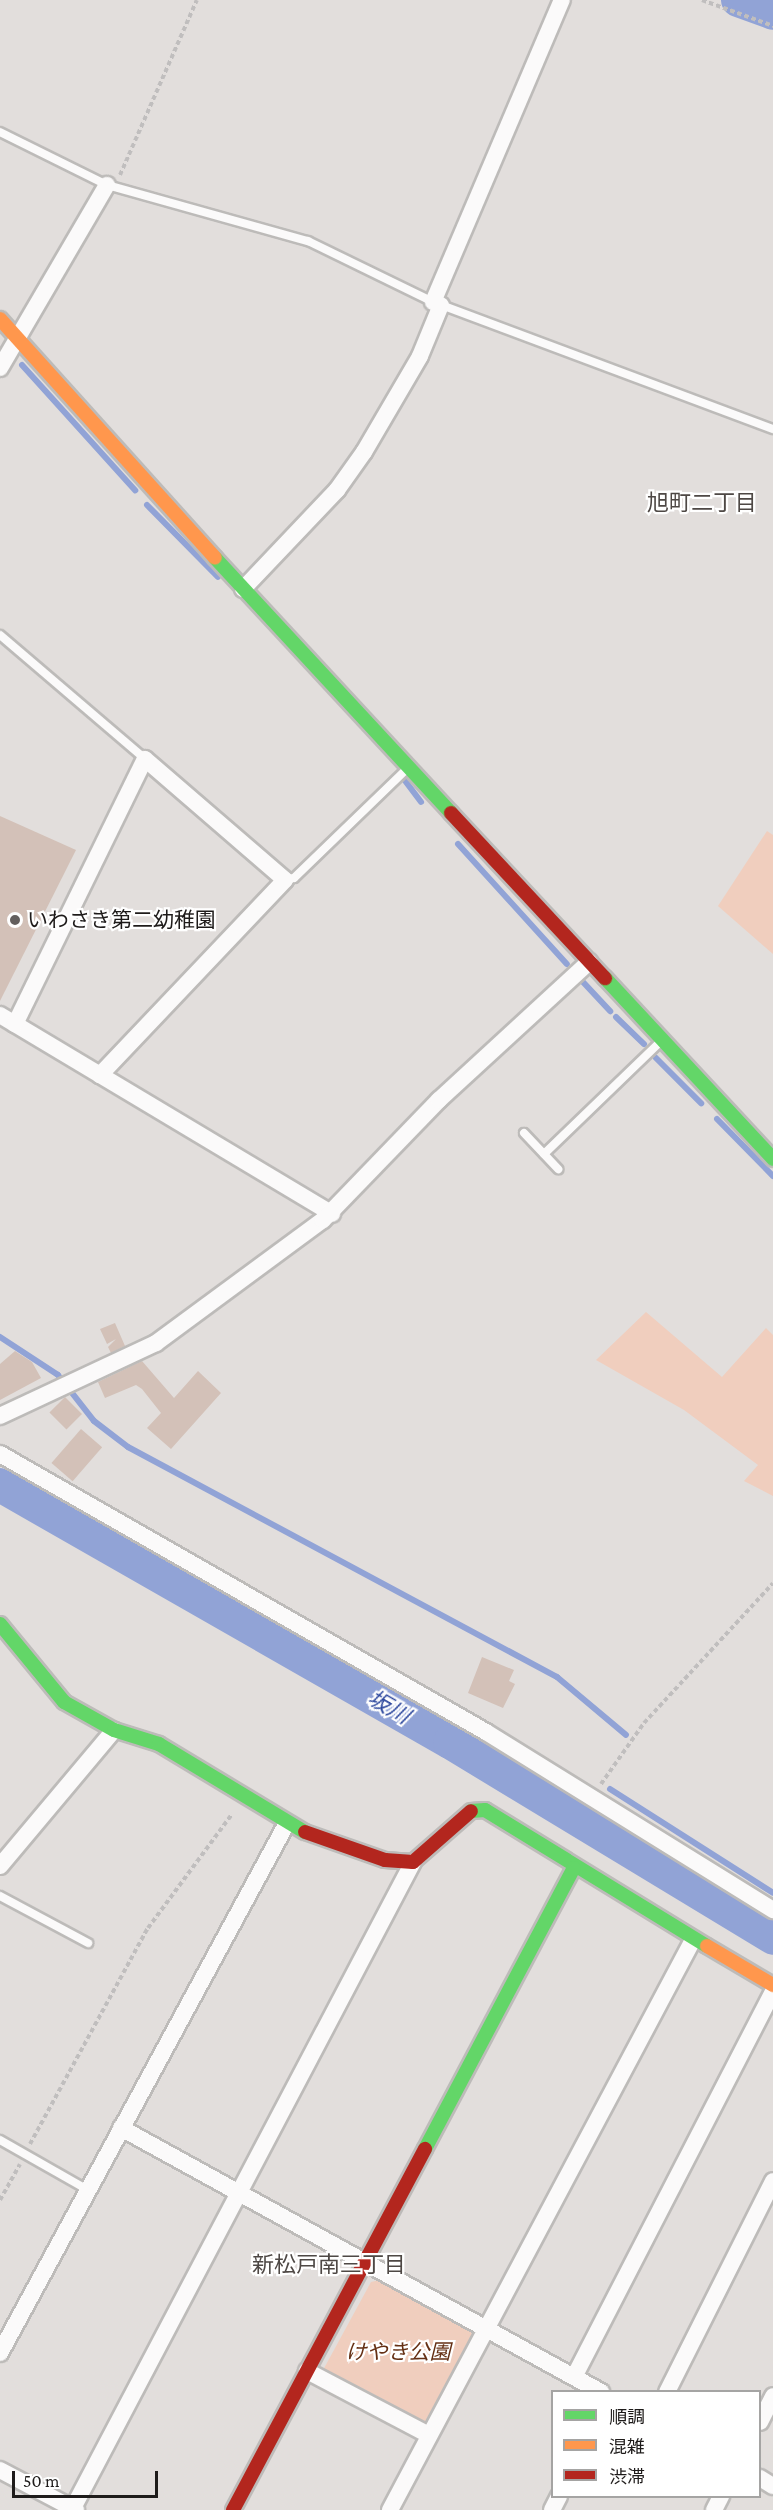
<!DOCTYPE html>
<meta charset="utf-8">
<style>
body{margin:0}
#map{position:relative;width:773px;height:2510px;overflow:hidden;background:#e2dedc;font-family:"Crimson Pro","Noto Sans JP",serif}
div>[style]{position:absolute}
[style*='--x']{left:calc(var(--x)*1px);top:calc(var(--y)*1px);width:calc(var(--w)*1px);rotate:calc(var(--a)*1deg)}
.green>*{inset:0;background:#f0cebe}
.stream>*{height:6px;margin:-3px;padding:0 3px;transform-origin:3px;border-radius:3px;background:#91a3d6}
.river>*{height:34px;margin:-17px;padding:0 17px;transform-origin:17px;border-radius:17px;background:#91a3d6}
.building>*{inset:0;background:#d3c1b8;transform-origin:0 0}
.path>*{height:4px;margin-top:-2px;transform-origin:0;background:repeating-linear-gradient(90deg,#c0bebe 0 4.5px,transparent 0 7.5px)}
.roads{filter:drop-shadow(2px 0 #bdbbb9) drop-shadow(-2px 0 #bdbbb9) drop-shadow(0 2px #bdbbb9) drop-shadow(0 -2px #bdbbb9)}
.lane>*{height:8px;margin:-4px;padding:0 4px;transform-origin:4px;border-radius:4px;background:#fbfafa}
.street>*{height:16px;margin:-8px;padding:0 8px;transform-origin:8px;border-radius:8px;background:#fbfafa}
.fast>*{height:14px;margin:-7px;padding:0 7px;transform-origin:7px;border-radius:7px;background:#63d668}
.slow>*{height:14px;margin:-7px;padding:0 7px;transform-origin:7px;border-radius:7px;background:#ff974d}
.jam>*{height:14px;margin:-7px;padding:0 7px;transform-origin:7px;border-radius:7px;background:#b3261e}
.dots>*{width:16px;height:16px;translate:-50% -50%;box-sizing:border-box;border:3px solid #fff;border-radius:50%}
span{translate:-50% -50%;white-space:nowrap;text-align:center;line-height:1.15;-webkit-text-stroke:4.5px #fff;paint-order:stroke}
.poi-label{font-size:21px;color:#1e1b1a}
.left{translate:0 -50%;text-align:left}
.park-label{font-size:21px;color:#653014;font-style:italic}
.neighbourhood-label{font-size:22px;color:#4e4845}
.water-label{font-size:22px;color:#2c479d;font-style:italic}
.legend{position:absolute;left:551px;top:2390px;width:210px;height:108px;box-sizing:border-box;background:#fff;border:2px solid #a5a4a3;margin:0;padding:8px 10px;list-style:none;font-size:18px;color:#1e1b1a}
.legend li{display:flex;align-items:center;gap:12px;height:30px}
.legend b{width:30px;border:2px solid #a5a4a3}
.scale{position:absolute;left:12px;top:2471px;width:146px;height:27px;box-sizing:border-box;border:3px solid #1e1b1a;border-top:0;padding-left:8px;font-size:18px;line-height:21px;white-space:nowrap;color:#1e1b1a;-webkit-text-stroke:4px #fff;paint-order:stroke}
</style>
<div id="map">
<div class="green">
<div style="clip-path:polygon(767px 831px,773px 835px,773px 954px,718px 906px)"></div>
<div style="clip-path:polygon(646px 1312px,722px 1377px,766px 1328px,773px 1335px,773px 1496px,744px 1481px,758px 1465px,684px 1410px,596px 1360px)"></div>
<div style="clip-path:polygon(380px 2280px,470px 2327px,474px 2341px,430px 2423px,411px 2423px,322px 2372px,371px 2282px)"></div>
</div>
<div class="stream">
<div style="--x:22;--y:365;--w:169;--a:47.9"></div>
<div style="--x:147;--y:505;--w:101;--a:45.4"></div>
<div style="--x:400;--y:774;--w:35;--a:53"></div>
<div style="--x:458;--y:844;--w:162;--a:47.8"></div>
<div style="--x:583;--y:982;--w:40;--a:47"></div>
<div style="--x:616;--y:1017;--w:39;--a:44"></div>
<div style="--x:656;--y:1058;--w:64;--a:45"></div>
<div style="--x:717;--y:1119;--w:80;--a:45.5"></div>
<div style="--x:0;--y:1337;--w:69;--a:33.2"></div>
<div style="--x:58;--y:1375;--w:58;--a:52"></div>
<div style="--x:94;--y:1421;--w:43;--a:37.4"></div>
<div style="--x:128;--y:1447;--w:487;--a:28.2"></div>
<div style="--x:557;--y:1677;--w:90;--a:40"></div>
<div style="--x:610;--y:1789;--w:193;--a:32.5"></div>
</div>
<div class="river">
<div style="--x:738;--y:0;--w:37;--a:20"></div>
<div style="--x:0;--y:1485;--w:518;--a:29.73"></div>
<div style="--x:450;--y:1742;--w:378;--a:31.2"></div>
</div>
<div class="building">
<div style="clip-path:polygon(0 816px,76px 850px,0 1001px)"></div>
<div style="clip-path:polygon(115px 1323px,125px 1346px,111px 1353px,108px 1347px,116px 1339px,107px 1344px,100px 1329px)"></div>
<div style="clip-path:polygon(15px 1351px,32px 1362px,41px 1378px,0 1400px,0 1364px)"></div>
<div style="clip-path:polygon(142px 1361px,174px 1398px,198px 1371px,221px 1393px,171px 1449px,147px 1428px,161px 1413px,142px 1389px,136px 1385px,105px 1398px,98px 1382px)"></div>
<div style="left:65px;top:1397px;width:24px;height:22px;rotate:45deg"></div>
<div style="left:81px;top:1429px;width:28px;height:45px;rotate:41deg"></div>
<div style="clip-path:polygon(482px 1657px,514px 1670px,509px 1681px,515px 1684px,503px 1708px,468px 1693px)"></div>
</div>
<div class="path">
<div style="--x:702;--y:0;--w:76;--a:20.1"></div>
<div style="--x:120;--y:175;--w:191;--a:-66.3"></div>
<div style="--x:601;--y:1784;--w:75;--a:-54.8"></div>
<div style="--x:644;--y:1723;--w:190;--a:-47.3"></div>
<div style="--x:30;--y:2144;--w:246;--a:-61.4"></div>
<div style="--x:148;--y:1928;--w:142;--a:-53.6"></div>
<div style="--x:0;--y:2200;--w:41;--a:-60.9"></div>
</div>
<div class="roads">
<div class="lane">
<div style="--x:0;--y:132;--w:119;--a:26.4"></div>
<div style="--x:107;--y:185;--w:209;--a:15.6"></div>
<div style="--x:308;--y:241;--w:139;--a:26"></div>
<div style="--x:433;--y:302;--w:363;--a:20.5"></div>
<div style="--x:0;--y:635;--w:191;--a:40.5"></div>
<div style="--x:285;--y:880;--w:9;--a:-13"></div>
<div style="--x:294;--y:878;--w:158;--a:-44"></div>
<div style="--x:524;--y:1133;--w:50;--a:46.6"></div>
<div style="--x:544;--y:1154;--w:163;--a:-44"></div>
<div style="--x:0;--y:1896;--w:100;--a:28.1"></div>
<div style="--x:0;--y:2140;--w:101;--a:29.6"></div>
</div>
<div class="street">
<div style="--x:433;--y:302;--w:328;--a:-66.9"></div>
<div style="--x:0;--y:368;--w:212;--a:-59.7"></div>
<div style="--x:243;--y:589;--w:137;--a:-46.5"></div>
<div style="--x:337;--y:490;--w:47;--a:-54.6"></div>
<div style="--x:364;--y:452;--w:111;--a:-59.7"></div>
<div style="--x:420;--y:356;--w:55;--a:-67.6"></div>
<div style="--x:0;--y:1015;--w:387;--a:30.9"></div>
<div style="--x:15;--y:1024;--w:295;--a:-63.9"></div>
<div style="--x:145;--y:759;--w:185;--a:40.8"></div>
<div style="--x:285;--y:880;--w:269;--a:133.5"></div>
<div style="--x:0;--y:1416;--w:172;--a:-25.1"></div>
<div style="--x:156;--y:1343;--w:207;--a:-36.4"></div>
<div style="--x:323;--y:1220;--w:167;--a:-46"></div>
<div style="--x:439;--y:1100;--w:204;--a:-42.6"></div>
<div style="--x:0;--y:1454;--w:560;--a:29.77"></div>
<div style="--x:486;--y:1732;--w:338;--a:31.8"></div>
<div style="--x:0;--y:1866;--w:177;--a:-50"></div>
<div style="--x:121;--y:2128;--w:548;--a:28.81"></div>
<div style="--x:0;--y:2353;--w:600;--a:-61.56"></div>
<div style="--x:307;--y:2371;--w:138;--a:27.7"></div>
<div style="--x:574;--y:2377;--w:434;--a:-62.7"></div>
<div style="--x:667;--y:2392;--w:236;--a:-63.3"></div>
<div style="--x:760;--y:2422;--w:29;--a:-63"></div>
<div style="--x:0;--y:2470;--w:86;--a:27.8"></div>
<div style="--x:760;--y:2478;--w:15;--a:32"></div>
<div style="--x:73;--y:2508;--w:730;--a:-62.24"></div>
<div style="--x:390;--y:2510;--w:646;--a:-62.01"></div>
<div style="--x:552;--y:2510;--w:16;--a:-63"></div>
<div style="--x:714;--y:2510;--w:16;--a:-63"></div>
</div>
<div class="fast">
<div style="--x:215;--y:558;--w:347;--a:47.2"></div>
<div style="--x:605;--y:978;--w:247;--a:47.1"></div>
<div style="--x:0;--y:1624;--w:101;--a:50.6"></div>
<div style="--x:64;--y:1702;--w:57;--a:29.2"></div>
<div style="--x:114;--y:1730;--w:47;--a:17.3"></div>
<div style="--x:159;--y:1744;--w:170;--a:31.1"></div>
<div style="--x:471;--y:1811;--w:14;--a:-4"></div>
<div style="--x:485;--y:1810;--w:260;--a:31.5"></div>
<div style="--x:425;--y:2149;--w:318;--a:-62.1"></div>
</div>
<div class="slow">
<div style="--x:0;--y:319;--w:321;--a:48"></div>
<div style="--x:707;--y:1946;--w:77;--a:30.6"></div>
</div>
<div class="jam">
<div style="--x:451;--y:813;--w:226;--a:47"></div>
<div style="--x:305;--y:1832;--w:85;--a:19.3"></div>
<div style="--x:385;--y:1860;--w:28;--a:4"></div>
<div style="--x:413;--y:1862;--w:77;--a:-41.3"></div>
<div style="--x:233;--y:2510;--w:409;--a:-62"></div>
</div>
</div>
<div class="dots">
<div style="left:15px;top:920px;background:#635f5e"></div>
</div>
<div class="poi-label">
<span class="left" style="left:27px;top:920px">いわさき第二幼稚園</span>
</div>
<div class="park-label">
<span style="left:398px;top:2352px">けやき公園</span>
</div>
<div class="neighbourhood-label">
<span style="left:702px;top:503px">旭町二丁目</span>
<span style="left:329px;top:2265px">新松戸南三丁目</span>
</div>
<div class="water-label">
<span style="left:389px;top:1707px;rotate:30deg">坂川</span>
</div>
<ul class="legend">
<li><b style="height:8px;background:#63d668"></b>順調</li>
<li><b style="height:8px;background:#ff974d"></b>混雑</li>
<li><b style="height:8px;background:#b3261e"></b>渋滞</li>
</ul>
<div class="scale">50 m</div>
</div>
